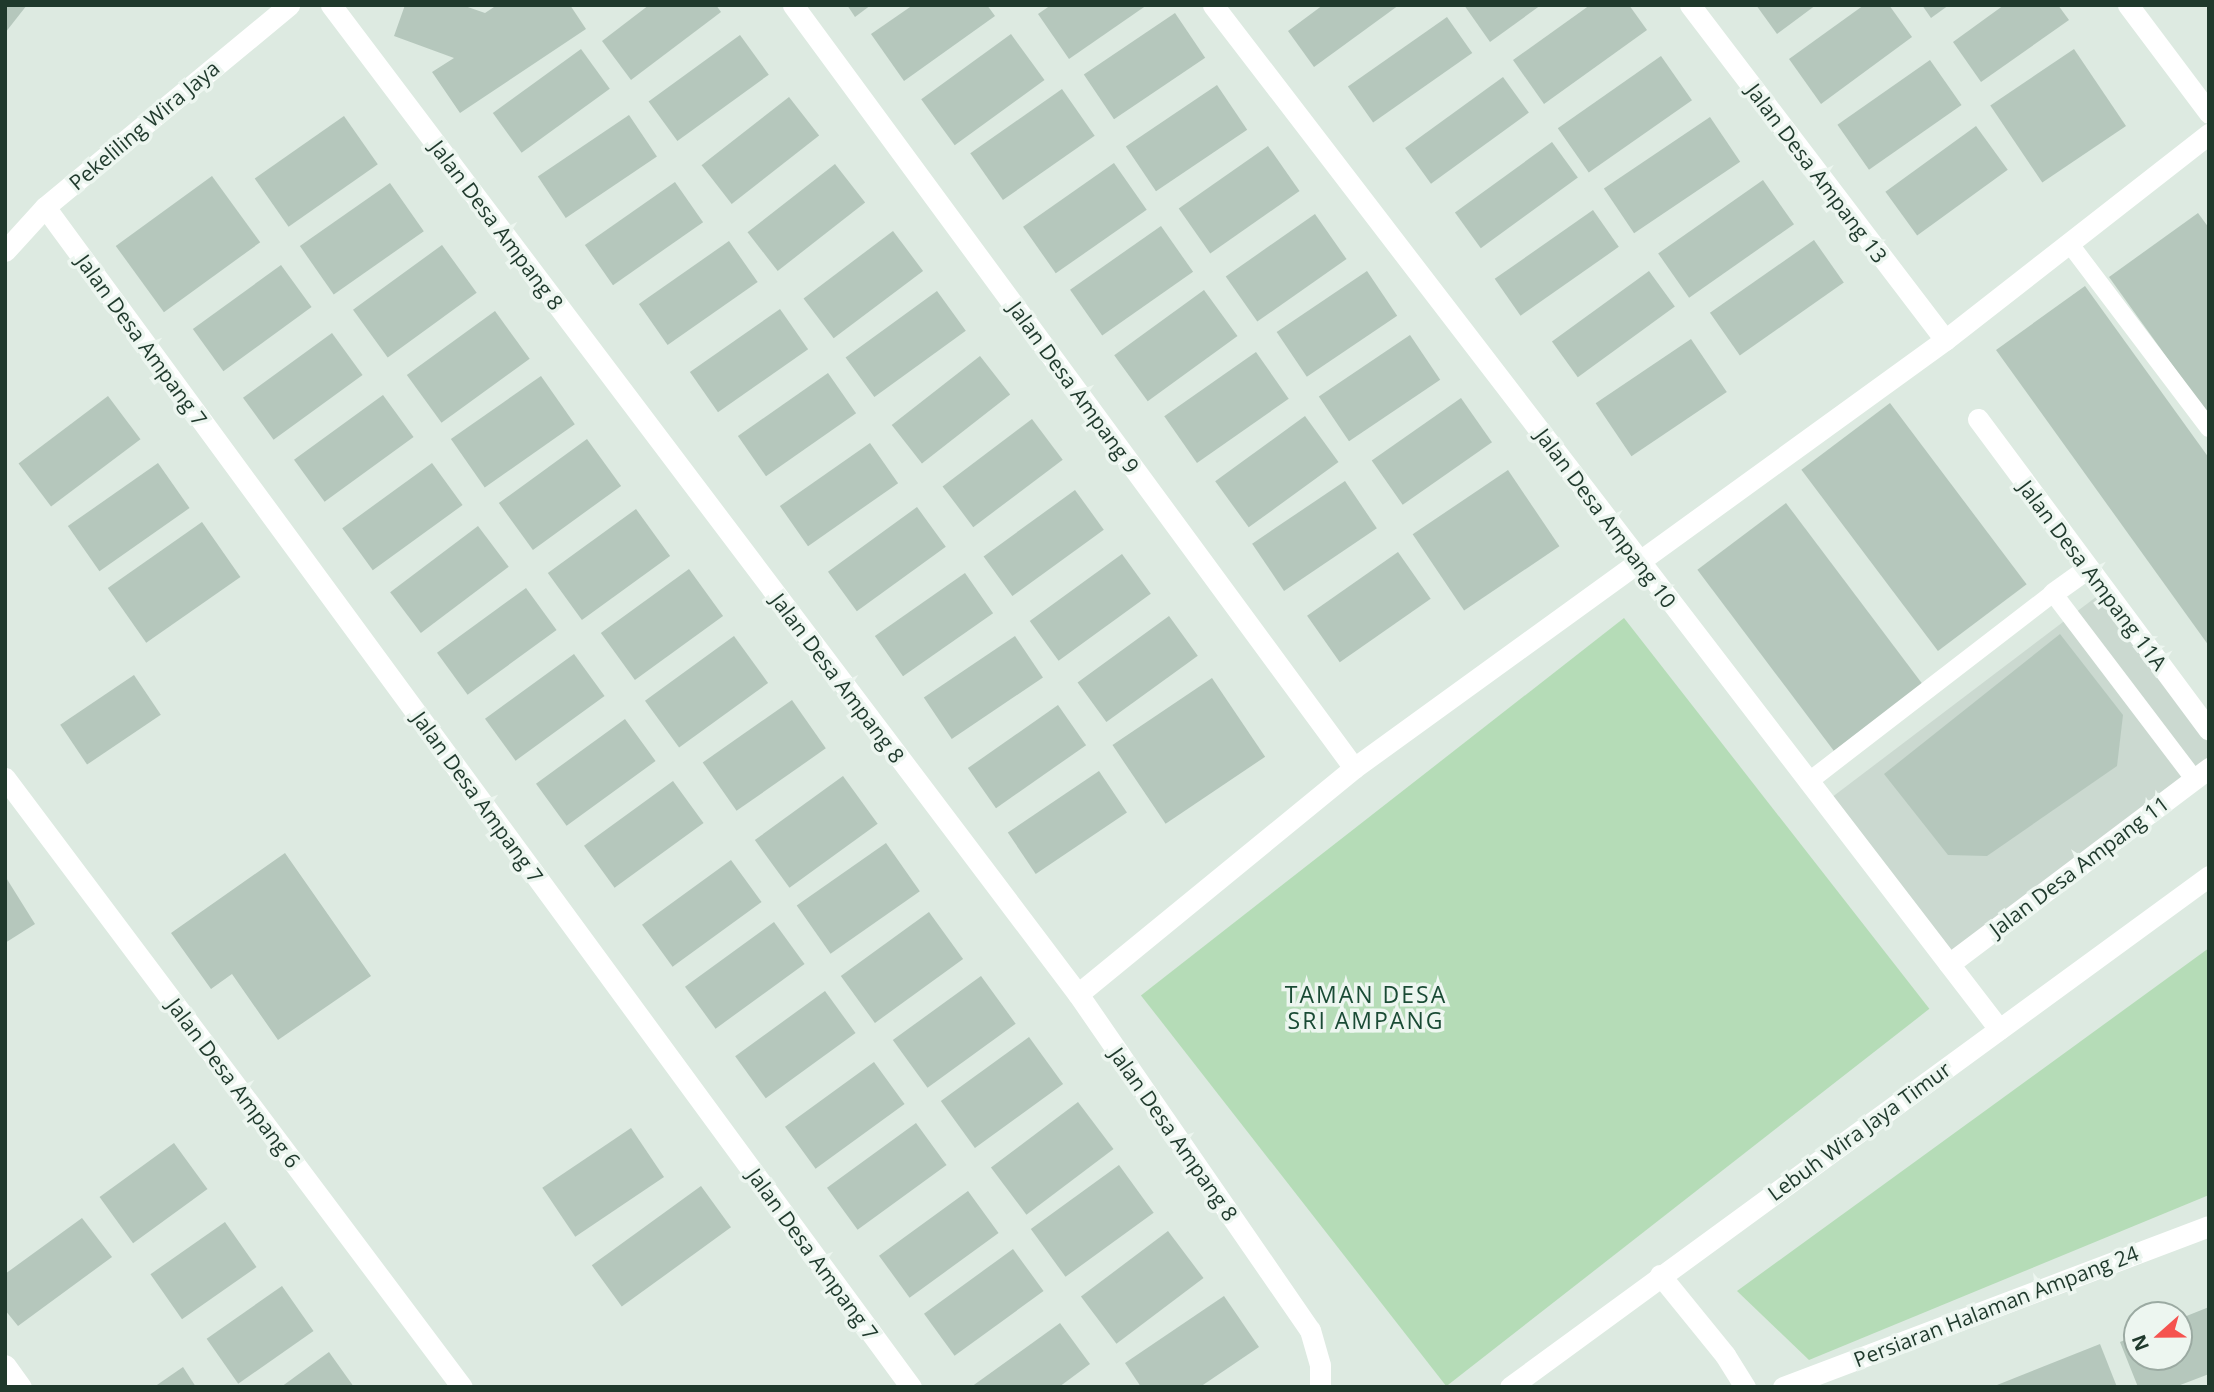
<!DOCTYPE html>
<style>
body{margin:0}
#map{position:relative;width:2214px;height:1392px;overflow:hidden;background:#ddeae1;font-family:"Open Sans",sans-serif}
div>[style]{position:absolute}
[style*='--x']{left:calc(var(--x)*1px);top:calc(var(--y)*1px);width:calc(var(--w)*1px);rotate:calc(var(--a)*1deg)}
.built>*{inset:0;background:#cbd9d0}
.green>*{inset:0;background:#b5dcb7;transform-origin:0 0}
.building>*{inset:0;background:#b5c7bc;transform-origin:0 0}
.service>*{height:18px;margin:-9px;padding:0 9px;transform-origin:9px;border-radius:9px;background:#fff}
.minor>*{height:21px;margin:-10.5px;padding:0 10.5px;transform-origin:10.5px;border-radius:10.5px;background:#fff}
.tertiary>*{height:21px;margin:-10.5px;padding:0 10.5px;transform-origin:10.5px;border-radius:10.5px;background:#fff}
span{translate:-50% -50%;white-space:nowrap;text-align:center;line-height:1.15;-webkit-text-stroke:7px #edf6f0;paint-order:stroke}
.street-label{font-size:21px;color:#1f392c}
.neighbourhood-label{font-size:23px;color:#1a4b35;letter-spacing:2px}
.frame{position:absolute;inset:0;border:7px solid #1f392c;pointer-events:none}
.north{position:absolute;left:2123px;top:1301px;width:70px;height:70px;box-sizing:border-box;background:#edf6f0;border:2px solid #9baaa2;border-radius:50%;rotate:249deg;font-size:19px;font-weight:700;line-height:28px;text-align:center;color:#1f392c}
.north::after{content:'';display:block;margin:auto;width:24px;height:32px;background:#f5534f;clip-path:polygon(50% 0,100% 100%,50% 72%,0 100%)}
</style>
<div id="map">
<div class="built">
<div style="clip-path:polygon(2100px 594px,2209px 738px,2209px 770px,1947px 968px,1823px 804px)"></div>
</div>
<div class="green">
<div style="left:1624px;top:618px;width:496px;height:613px;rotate:52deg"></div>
<div style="clip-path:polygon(2209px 948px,2209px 1195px,1809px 1360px,1737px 1291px)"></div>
</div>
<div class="building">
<div style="clip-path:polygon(5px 5px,27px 5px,5px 33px)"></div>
<div style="clip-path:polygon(405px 5px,462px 5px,485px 13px,497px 5px,570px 5px,586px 29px,460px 113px,432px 72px,454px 58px,394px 36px)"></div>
<div style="clip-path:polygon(649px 5px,716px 5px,721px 12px,631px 80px,602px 41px)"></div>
<div style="clip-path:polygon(847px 5px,871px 5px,855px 17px)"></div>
<div style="clip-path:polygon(913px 5px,987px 5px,995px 16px,904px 81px,871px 34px)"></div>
<div style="clip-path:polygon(1051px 5px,1147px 5px,1069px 59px,1038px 14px)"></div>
<div style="clip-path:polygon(1323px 5px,1399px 5px,1314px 67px,1288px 31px)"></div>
<div style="clip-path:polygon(1464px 5px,1541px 5px,1490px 42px)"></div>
<div style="clip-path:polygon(1590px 5px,1629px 5px,1647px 30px,1544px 104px,1513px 60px)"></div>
<div style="clip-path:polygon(1756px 5px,1816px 5px,1777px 34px)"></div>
<div style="clip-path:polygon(1864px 5px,1889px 5px,1912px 37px,1821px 104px,1789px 59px)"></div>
<div style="clip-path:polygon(1922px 5px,1949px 5px,1931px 18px)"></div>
<div style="clip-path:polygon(2004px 5px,2058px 5px,2069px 20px,1981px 82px,1953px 42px)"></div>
<div style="left:1175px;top:13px;width:54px;height:110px;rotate:56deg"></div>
<div style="left:1447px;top:17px;width:44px;height:121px;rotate:55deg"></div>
<div style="left:1011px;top:34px;width:57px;height:111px;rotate:54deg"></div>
<div style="left:740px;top:35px;width:49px;height:113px;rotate:54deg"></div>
<div style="left:581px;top:49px;width:49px;height:109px;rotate:54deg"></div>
<div style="left:2074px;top:49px;width:93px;height:101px;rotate:56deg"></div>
<div style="left:1661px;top:56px;width:54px;height:126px;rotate:55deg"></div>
<div style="left:1930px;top:60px;width:55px;height:113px;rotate:55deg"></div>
<div style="left:1503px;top:77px;width:44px;height:121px;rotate:54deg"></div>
<div style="left:1217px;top:85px;width:54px;height:110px;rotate:56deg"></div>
<div style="left:1062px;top:89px;width:57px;height:112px;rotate:55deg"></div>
<div style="left:789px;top:97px;width:49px;height:111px;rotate:52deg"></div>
<div style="left:629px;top:115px;width:50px;height:110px;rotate:56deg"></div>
<div style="left:344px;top:116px;width:59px;height:109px;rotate:55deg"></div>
<div style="left:1710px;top:117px;width:54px;height:128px;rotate:56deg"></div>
<div style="left:1976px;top:126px;width:54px;height:112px;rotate:54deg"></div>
<div style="left:1552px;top:142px;width:44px;height:120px;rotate:54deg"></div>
<div style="left:1268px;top:146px;width:55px;height:109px;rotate:55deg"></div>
<div style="left:1114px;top:163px;width:57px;height:111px;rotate:55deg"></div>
<div style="left:835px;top:164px;width:49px;height:111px;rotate:52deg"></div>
<div style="left:212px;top:176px;width:82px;height:119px;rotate:54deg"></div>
<div style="left:1763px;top:180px;width:54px;height:128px;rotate:55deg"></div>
<div style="left:675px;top:182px;width:49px;height:110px;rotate:55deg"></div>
<div style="left:390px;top:183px;width:59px;height:110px;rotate:55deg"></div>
<div style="left:1593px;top:210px;width:45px;height:120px;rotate:55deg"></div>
<div style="clip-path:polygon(2198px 213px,2209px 228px,2209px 416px,2109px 277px)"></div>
<div style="left:1315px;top:214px;width:55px;height:109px;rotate:55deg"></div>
<div style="left:1161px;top:226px;width:56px;height:111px;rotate:55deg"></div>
<div style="left:893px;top:231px;width:50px;height:112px;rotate:53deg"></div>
<div style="left:1814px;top:240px;width:52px;height:127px;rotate:55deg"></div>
<div style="left:729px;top:241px;width:50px;height:110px;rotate:55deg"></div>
<div style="left:442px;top:245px;width:59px;height:110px;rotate:54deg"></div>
<div style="left:281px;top:265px;width:52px;height:109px;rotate:54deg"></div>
<div style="left:1367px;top:271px;width:54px;height:109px;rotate:56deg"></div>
<div style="left:1649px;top:271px;width:44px;height:120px;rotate:54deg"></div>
<div style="clip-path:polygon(2085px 286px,2209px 458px,2209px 646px,1996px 350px)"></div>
<div style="left:1204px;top:290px;width:57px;height:111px;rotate:54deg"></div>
<div style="left:937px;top:291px;width:49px;height:113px;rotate:54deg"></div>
<div style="left:780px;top:309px;width:49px;height:110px;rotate:55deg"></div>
<div style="left:495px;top:311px;width:59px;height:109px;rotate:54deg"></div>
<div style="left:332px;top:333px;width:52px;height:110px;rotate:54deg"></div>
<div style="left:1410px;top:335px;width:54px;height:110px;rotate:56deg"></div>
<div style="left:1691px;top:339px;width:64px;height:115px;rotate:56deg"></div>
<div style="left:1256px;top:352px;width:57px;height:112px;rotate:55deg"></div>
<div style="left:980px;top:356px;width:49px;height:112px;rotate:52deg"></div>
<div style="left:828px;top:373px;width:49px;height:110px;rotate:55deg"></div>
<div style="left:541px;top:376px;width:59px;height:110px;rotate:55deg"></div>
<div style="left:383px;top:395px;width:52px;height:110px;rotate:54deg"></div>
<div style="left:108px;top:396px;width:54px;height:112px;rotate:53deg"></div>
<div style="left:1461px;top:398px;width:54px;height:109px;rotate:55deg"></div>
<div style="left:1890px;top:403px;width:227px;height:111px;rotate:53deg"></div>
<div style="left:1305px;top:416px;width:57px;height:111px;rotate:54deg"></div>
<div style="left:1032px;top:419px;width:51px;height:112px;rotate:53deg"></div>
<div style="left:587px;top:439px;width:58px;height:109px;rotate:54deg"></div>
<div style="left:870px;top:443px;width:49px;height:110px;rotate:55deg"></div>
<div style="left:158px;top:463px;width:55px;height:110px;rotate:55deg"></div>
<div style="left:432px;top:463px;width:52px;height:111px;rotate:54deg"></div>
<div style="left:1508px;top:470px;width:92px;height:115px;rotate:56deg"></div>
<div style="left:1345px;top:481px;width:57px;height:112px;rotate:56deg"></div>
<div style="left:1075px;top:490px;width:49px;height:113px;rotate:54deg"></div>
<div style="left:1786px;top:503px;width:227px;height:111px;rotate:53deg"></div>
<div style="left:917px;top:507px;width:49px;height:110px;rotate:54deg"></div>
<div style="left:636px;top:509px;width:58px;height:109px;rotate:54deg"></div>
<div style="left:202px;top:522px;width:67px;height:115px;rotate:55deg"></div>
<div style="left:478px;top:526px;width:51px;height:110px;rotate:53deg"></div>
<div style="left:1398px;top:552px;width:57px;height:111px;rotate:55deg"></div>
<div style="left:1122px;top:554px;width:49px;height:114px;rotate:54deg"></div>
<div style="left:689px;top:569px;width:58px;height:109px;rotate:54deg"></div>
<div style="left:965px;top:573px;width:49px;height:110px;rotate:55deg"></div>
<div style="left:526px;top:588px;width:52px;height:110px;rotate:54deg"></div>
<div style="left:1169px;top:616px;width:49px;height:113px;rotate:54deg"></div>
<div style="clip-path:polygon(2060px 634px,2123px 715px,2117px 766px,1987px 856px,1948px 855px,1884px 774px)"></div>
<div style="left:734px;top:636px;width:58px;height:110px;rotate:54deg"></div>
<div style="left:1015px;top:636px;width:50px;height:110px;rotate:56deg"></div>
<div style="left:574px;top:654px;width:52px;height:110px;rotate:54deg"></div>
<div style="left:134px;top:675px;width:48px;height:89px;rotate:56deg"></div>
<div style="left:1212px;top:678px;width:95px;height:120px;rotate:56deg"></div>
<div style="left:792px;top:700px;width:59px;height:109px;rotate:55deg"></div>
<div style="left:1058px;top:705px;width:49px;height:110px;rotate:55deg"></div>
<div style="left:625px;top:719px;width:52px;height:110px;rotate:54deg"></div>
<div style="left:1099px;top:771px;width:50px;height:110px;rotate:56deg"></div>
<div style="left:843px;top:776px;width:59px;height:109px;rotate:54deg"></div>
<div style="left:673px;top:781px;width:52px;height:110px;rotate:54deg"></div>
<div style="left:886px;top:843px;width:59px;height:109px;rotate:55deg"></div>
<div style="clip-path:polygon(285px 853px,371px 976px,278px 1040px,232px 974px,211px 989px,171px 933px)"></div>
<div style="left:731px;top:860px;width:52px;height:110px;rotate:54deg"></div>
<div style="clip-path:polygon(5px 876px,35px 924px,5px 943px)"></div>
<div style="left:929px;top:912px;width:58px;height:109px;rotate:54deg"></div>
<div style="left:774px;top:922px;width:52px;height:110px;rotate:54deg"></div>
<div style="left:981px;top:976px;width:59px;height:109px;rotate:54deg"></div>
<div style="left:825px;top:991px;width:52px;height:111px;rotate:54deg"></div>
<div style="left:1029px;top:1037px;width:58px;height:109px;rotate:54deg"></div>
<div style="left:874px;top:1062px;width:52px;height:110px;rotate:54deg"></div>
<div style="left:1078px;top:1102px;width:59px;height:109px;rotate:53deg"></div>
<div style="left:916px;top:1123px;width:52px;height:110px;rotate:54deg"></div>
<div style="left:631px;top:1128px;width:59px;height:107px;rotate:56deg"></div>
<div style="left:174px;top:1143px;width:57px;height:92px;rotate:54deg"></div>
<div style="left:1119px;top:1165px;width:59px;height:109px;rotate:54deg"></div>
<div style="left:701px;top:1186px;width:51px;height:135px;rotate:54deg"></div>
<div style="left:968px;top:1191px;width:52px;height:110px;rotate:54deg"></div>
<div style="clip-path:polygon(82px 1218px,112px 1257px,18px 1326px,5px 1310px,5px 1274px)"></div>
<div style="left:225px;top:1222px;width:55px;height:91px;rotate:55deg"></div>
<div style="left:1168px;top:1231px;width:59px;height:109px;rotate:53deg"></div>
<div style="left:1013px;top:1249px;width:52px;height:110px;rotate:54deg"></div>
<div style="left:282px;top:1286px;width:55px;height:92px;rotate:55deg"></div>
<div style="clip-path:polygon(1224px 1296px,1259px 1347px,1200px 1387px,1141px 1387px,1125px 1363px)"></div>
<div style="clip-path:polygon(2209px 1307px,2209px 1374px,2175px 1387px,2138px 1387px,2120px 1342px,2137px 1335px,2137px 1357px,2179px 1357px,2179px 1319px)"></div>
<div style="clip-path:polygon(1060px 1323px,1090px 1364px,1059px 1387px,971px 1387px)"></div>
<div style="clip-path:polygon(2100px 1344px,2117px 1387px,1992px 1387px)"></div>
<div style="clip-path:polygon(329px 1352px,354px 1387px,281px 1387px)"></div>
<div style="clip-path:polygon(183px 1367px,196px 1387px,154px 1387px)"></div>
</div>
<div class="service">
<div style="--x:2069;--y:243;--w:232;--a:52.9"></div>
<div style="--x:1808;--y:782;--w:309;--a:-37.6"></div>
<div style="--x:2053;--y:593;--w:233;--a:52.8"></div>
</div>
<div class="minor">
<div style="--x:331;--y:5;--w:1239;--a:52.94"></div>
<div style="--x:1078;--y:994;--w:408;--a:55.4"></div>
<div style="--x:1310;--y:1330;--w:36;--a:74"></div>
<div style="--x:1320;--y:1365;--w:22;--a:90"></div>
<div style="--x:793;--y:5;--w:947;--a:53.67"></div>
<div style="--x:1213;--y:5;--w:1291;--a:52.49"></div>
<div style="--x:1690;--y:5;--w:421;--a:52.7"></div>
<div style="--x:2128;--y:5;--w:135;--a:53.1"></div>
<div style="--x:45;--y:207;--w:1464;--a:53.73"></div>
<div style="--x:5;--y:251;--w:59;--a:-47.7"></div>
<div style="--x:45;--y:207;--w:317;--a:-39.6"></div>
<div style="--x:1978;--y:419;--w:387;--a:53.4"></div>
<div style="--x:2053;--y:593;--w:43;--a:-35.5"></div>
<div style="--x:5;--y:778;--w:761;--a:53.12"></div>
<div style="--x:1949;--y:964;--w:326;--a:-37"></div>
<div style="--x:1078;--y:994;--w:357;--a:-39.3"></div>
<div style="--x:1354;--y:768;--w:730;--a:-35.91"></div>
<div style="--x:1945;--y:340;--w:335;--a:-38"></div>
<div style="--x:1660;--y:1275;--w:103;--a:50.9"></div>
<div style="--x:1725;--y:1355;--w:38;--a:58"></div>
<div style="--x:5;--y:1365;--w:27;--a:54"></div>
<div style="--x:1783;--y:1387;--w:455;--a:-20.7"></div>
</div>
<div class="tertiary">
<div style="--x:1510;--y:1387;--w:866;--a:-36.17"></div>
</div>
<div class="street-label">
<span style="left:144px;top:125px;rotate:-40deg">Pekeliling Wira Jaya</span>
<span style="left:1817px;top:173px;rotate:53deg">Jalan Desa Ampang 13</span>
<span style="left:497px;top:225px;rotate:53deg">Jalan Desa Ampang 8</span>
<span style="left:142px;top:340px;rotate:54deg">Jalan Desa Ampang 7</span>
<span style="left:1074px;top:387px;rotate:54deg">Jalan Desa Ampang 9</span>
<span style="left:1606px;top:518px;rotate:53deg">Jalan Desa Ampang 10</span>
<span style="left:2093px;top:575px;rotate:53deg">Jalan Desa Ampang 11A</span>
<span style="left:838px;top:678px;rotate:53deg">Jalan Desa Ampang 8</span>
<span style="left:478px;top:797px;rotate:54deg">Jalan Desa Ampang 7</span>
<span style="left:2079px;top:866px;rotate:-37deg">Jalan Desa Ampang 11</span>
<span style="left:234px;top:1083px;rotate:53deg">Jalan Desa Ampang 6</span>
<span style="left:1859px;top:1131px;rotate:-36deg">Lebuh Wira Jaya Timur</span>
<span style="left:1174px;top:1134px;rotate:55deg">Jalan Desa Ampang 8</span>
<span style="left:813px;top:1254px;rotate:54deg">Jalan Desa Ampang 7</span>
<span style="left:1996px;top:1306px;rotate:-21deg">Persiaran Halaman Ampang 24</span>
</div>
<div class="neighbourhood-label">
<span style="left:1366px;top:1007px">TAMAN DESA<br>SRI AMPANG</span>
</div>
<div class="frame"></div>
<div class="north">N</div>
</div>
